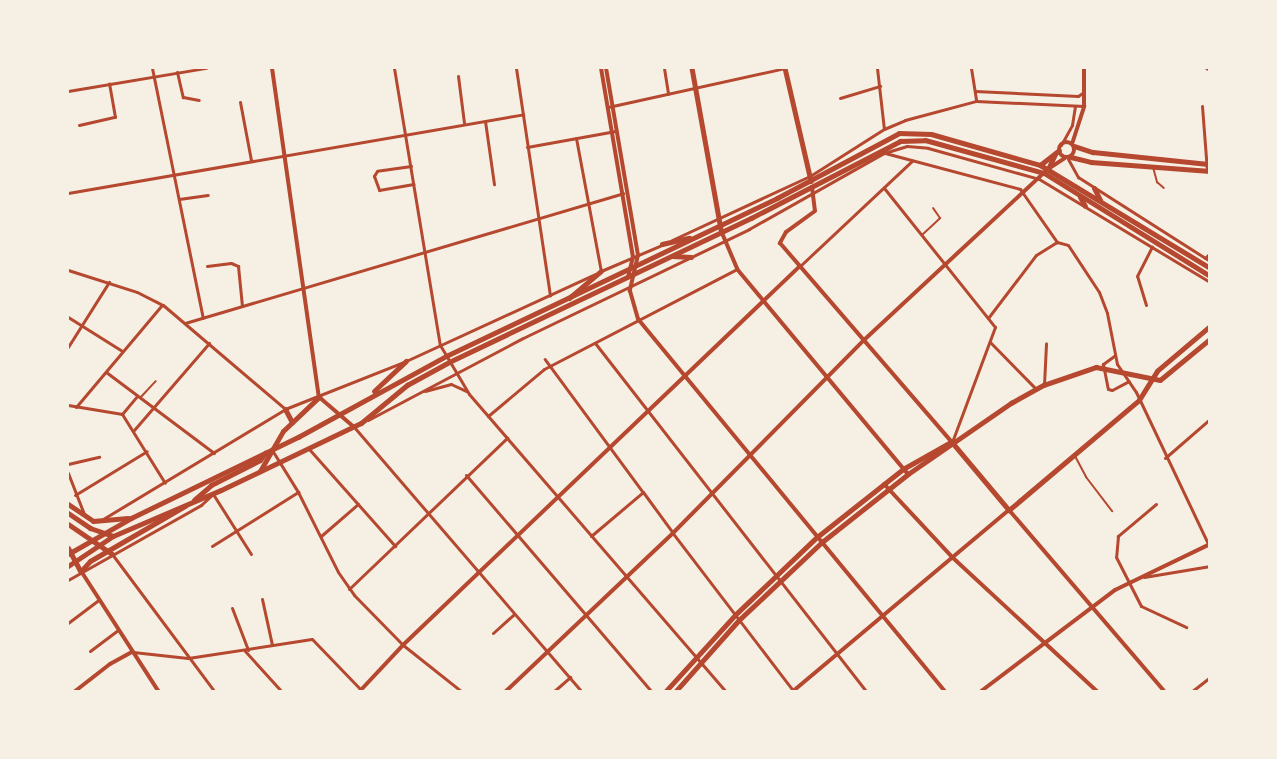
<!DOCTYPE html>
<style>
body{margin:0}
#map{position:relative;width:1277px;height:759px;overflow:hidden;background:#f6efe4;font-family:Jost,sans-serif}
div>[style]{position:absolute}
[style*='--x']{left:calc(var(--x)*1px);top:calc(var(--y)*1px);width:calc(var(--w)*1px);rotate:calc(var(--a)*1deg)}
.service>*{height:2px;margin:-1px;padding:0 1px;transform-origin:1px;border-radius:1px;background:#b5482f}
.pedestrian>*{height:2.5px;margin:-1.25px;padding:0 1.25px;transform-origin:1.25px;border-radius:1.25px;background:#b5482f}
.minor>*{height:3px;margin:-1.5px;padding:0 1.5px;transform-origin:1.5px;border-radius:1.5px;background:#b5482f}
.tertiary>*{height:4px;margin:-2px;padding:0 2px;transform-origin:2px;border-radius:2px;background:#b5482f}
.secondary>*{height:4.5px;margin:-2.25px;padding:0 2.25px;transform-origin:2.25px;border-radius:2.25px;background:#b5482f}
.secondary>.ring{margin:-2.25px;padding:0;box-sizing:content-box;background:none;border:4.5px solid #b5482f;border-radius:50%}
.primary>*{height:5px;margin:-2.5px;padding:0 2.5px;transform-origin:2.5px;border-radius:2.5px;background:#b5482f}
span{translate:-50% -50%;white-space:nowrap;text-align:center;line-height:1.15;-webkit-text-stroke:4.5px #f6efe4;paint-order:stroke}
.frame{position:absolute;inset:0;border:69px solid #f6efe4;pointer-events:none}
</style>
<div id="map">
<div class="service">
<div style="--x:1153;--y:167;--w:16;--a:75"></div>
<div style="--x:1157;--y:182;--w:9;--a:41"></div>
<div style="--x:922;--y:235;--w:25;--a:-43"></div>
<div style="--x:940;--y:218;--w:12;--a:-125"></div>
<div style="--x:140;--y:398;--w:23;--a:-47"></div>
<div style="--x:1075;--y:456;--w:24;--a:62"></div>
<div style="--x:1086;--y:477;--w:43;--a:52.6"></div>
</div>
<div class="pedestrian">
<div style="--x:545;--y:359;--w:165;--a:53.6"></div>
<div style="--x:1044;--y:385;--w:41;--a:-87.2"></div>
<div style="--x:673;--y:533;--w:198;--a:52.6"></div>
</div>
<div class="minor">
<div style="--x:152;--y:68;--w:255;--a:78.5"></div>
<div style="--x:394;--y:68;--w:281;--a:80.6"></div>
<div style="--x:440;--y:345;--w:57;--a:59.4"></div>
<div style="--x:469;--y:394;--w:394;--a:49.2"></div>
<div style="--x:516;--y:68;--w:230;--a:81.5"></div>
<div style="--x:664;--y:68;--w:26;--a:81"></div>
<div style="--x:877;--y:68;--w:61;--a:83.5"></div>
<div style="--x:971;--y:68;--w:33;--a:81"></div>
<div style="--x:1206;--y:68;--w:4;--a:27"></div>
<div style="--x:177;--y:72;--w:26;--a:77"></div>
<div style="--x:183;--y:97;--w:16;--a:11"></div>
<div style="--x:458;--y:76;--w:47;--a:82.7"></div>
<div style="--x:68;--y:91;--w:140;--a:-9.5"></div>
<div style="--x:975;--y:91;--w:103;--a:2.8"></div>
<div style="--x:1078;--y:96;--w:7;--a:-34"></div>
<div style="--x:840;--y:98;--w:42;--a:-16.7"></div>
<div style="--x:240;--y:102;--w:59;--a:79.3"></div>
<div style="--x:1202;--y:106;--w:65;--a:85.6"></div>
<div style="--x:608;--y:107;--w:181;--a:-12.4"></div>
<div style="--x:485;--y:121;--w:64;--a:81.9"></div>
<div style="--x:79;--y:125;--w:37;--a:-13"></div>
<div style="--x:115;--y:117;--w:34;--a:-100"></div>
<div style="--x:576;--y:138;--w:135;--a:79.4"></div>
<div style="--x:1061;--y:145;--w:23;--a:-61"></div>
<div style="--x:1072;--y:125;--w:19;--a:-81"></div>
<div style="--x:527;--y:147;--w:90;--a:-10.2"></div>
<div style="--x:885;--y:153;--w:140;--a:14.9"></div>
<div style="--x:1020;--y:189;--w:65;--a:55.1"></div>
<div style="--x:1068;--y:159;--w:21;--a:61"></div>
<div style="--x:1078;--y:177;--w:156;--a:32.5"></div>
<div style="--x:411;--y:166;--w:34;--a:172"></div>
<div style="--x:377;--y:171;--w:6;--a:121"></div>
<div style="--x:374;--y:176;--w:15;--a:70"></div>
<div style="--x:379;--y:190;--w:35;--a:-10"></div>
<div style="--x:884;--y:188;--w:178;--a:51.4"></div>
<div style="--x:995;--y:327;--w:123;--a:110.5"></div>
<div style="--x:68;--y:193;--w:462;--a:-9.8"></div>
<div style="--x:179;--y:199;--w:29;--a:-8"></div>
<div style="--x:672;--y:240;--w:152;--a:-24.9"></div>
<div style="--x:810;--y:176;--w:88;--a:-32.4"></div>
<div style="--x:884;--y:129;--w:23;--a:-23"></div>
<div style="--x:905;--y:120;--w:73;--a:-15"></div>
<div style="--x:976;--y:101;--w:108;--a:2.7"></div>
<div style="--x:1205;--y:258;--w:7;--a:-45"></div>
<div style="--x:207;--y:266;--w:24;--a:-7"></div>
<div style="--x:231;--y:263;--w:8;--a:23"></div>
<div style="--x:238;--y:266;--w:40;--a:84.3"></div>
<div style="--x:800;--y:266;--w:154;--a:-43.2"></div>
<div style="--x:68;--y:270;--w:72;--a:17.7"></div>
<div style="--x:137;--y:292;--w:29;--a:27"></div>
<div style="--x:163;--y:305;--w:160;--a:40.4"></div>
<div style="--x:601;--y:271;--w:69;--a:-23.2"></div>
<div style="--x:1146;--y:305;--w:30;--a:-107"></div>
<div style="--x:1137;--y:276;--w:33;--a:-63"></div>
<div style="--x:68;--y:317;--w:64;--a:32.2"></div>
<div style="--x:988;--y:318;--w:79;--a:-52.7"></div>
<div style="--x:1036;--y:255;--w:25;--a:-32"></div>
<div style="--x:1057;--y:242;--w:11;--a:15"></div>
<div style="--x:1068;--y:245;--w:56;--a:56.6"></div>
<div style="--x:1099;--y:292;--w:22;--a:69"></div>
<div style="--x:1107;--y:313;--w:52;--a:78.9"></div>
<div style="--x:1117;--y:364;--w:34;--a:56"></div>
<div style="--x:1136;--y:392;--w:173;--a:64.6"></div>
<div style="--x:185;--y:323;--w:457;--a:-16.5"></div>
<div style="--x:990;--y:342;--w:66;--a:45.6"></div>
<div style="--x:595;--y:343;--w:442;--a:52.1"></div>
<div style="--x:68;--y:347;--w:77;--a:-57.8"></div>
<div style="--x:1114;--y:356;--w:14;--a:144"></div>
<div style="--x:1103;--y:364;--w:25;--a:79"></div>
<div style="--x:1108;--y:389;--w:4;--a:14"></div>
<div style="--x:1112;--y:390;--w:19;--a:-28"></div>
<div style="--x:106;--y:372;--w:135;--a:36.9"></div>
<div style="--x:425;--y:391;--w:27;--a:-15"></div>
<div style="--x:451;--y:384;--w:17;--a:25"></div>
<div style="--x:68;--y:405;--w:55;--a:9.5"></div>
<div style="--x:76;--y:407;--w:133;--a:-49.9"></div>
<div style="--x:122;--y:414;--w:81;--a:58.1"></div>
<div style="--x:122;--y:414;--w:23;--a:-50"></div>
<div style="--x:488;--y:416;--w:73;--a:-40"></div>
<div style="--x:544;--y:369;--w:217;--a:-27.4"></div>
<div style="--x:368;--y:420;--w:175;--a:-27.9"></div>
<div style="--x:523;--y:338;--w:251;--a:-25.7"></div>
<div style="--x:749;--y:229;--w:155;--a:-29.4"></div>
<div style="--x:884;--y:153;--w:24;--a:-17"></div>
<div style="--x:907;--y:146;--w:21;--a:5"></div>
<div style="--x:928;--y:148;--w:115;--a:15.6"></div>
<div style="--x:1039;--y:179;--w:200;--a:31.1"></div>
<div style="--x:354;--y:427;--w:350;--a:49.3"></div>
<div style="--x:134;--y:430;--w:115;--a:-49.2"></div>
<div style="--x:309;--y:449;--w:130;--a:48.4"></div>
<div style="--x:272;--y:450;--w:49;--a:58.2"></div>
<div style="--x:298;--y:492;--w:89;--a:63.4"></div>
<div style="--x:338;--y:572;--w:28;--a:55"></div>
<div style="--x:354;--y:595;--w:70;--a:45.6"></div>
<div style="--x:403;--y:645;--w:75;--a:38.5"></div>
<div style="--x:1165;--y:458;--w:60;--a:-40.9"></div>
<div style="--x:68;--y:464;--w:32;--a:-13"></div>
<div style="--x:68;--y:473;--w:44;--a:68.7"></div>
<div style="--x:466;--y:475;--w:286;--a:49.4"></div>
<div style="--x:75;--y:495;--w:84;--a:-31.4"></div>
<div style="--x:1156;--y:504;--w:50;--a:139.9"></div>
<div style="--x:1118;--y:536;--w:21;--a:95"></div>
<div style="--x:1116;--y:557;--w:55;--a:63"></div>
<div style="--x:1141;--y:606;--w:50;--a:25"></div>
<div style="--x:103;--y:519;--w:213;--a:-31.1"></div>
<div style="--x:285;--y:409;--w:130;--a:-21.6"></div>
<div style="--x:406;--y:361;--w:208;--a:-24.7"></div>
<div style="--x:321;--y:536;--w:49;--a:-40.9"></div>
<div style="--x:591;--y:536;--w:68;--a:-40.2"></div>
<div style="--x:643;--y:492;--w:51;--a:53.8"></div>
<div style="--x:212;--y:546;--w:102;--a:-32.1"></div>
<div style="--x:112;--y:554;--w:172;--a:53.3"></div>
<div style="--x:1144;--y:577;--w:67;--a:-9.5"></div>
<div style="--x:68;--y:580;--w:153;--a:-29.4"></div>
<div style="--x:201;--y:505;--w:16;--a:-43"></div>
<div style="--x:213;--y:494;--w:71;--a:57.7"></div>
<div style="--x:349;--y:589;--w:219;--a:-43.7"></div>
<div style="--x:262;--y:599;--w:47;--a:77.7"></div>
<div style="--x:232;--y:608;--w:45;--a:69.1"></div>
<div style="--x:68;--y:623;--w:39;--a:-37"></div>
<div style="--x:493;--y:633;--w:28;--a:-42"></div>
<div style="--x:90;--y:651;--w:35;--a:-37"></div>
<div style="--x:245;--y:651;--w:55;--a:47.9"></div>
<div style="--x:133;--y:652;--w:55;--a:6.2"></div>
<div style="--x:188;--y:658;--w:125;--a:-8.7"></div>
<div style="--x:312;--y:639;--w:74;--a:46.1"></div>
<div style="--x:553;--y:692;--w:23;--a:-41"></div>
<div style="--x:1191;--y:692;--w:24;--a:-38"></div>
</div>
<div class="tertiary">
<div style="--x:272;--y:68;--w:332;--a:81.9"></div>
<div style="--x:319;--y:397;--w:46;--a:40.6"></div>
<div style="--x:601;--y:68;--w:192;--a:80.4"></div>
<div style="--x:633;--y:257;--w:21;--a:104"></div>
<div style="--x:606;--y:68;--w:190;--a:80.3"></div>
<div style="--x:638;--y:255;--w:37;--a:103"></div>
<div style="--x:630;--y:291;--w:29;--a:74"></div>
<div style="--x:638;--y:319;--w:484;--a:50.5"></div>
<div style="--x:1072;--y:144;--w:40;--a:-72"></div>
<div style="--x:1084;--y:106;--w:38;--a:-90"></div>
<div style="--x:812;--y:187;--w:24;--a:83"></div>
<div style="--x:815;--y:211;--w:36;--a:144"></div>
<div style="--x:786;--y:232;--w:13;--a:119"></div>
<div style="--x:780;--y:243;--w:263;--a:49.2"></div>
<div style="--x:722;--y:233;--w:39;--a:67"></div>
<div style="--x:737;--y:269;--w:267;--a:50.2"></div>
<div style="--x:884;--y:484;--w:100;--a:47"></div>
<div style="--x:952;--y:557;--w:199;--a:42.8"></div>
<div style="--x:81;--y:571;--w:144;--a:57.2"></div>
<div style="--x:74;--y:692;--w:46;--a:-37.9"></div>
<div style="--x:110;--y:664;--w:25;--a:-29"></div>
<div style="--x:359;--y:692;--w:64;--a:-46.9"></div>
<div style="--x:403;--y:645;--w:549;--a:-43.67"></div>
<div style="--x:505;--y:692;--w:231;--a:-43.4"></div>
<div style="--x:673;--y:533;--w:272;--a:-45.3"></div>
<div style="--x:864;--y:340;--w:251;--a:-42.9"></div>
<div style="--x:1048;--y:169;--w:20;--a:-33"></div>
<div style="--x:792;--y:692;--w:283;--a:-40"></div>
<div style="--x:1009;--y:510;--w:240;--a:49.4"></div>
<div style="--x:980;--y:692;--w:169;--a:-37.1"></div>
<div style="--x:1115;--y:590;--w:106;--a:-25.8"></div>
</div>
<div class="secondary">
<div style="--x:692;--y:68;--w:164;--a:79.8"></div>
<div style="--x:785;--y:68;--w:116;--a:77"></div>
<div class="ring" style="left:1059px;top:142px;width:11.5px;height:11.5px"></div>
<div style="--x:1074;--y:146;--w:20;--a:18"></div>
<div style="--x:1093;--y:152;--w:118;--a:5.9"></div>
<div style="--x:1071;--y:157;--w:21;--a:14"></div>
<div style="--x:1091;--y:162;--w:119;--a:4.3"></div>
<div style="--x:952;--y:442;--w:89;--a:50"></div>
<div style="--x:1009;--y:510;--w:170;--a:-40.2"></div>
<div style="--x:1139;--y:400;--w:34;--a:-58"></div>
<div style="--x:1157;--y:371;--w:70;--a:-40.3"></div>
<div style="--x:665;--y:692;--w:104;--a:-47.7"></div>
<div style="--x:735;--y:615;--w:113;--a:-43.6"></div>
<div style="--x:817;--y:537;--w:110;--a:-38.3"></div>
<div style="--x:903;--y:469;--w:55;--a:-29.4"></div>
<div style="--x:675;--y:692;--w:96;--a:-48.4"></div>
<div style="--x:739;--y:620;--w:114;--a:-43.2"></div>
<div style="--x:822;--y:542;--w:110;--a:-38.3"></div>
<div style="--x:908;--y:474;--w:125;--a:-34.6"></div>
<div style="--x:1011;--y:403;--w:38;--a:-29"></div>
<div style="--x:1044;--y:385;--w:55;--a:-19.1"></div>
<div style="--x:1096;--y:367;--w:65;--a:11.5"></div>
<div style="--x:1160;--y:380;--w:65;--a:-39.4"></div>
</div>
<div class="primary">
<div style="--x:1040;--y:165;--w:24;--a:-38"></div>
<div style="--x:1048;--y:169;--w:17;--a:-65"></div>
<div style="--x:1094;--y:188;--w:13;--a:63"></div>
<div style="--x:1080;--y:197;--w:10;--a:61"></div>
<div style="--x:662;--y:244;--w:28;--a:-13"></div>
<div style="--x:672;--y:256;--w:19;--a:3"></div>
<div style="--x:569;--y:298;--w:42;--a:-40.2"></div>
<div style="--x:374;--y:391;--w:44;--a:-43.2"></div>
<div style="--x:285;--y:409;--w:15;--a:62"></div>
<div style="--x:260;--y:471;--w:46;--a:-60.1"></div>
<div style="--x:283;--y:431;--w:50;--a:-43.4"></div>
<div style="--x:194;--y:500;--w:23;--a:-41"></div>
<div style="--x:211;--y:485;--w:55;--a:-27"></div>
<div style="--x:260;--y:460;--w:9;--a:-54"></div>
<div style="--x:68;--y:504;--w:30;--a:34"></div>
<div style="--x:93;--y:521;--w:35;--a:-5"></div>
<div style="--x:68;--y:513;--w:27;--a:34"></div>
<div style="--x:90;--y:528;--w:24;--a:19"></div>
<div style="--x:68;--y:524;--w:53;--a:34.3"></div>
<div style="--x:68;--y:548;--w:26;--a:62"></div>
<div style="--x:68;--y:554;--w:73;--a:-29.7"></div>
<div style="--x:131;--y:518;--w:186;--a:-25.9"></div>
<div style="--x:298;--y:437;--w:169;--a:-28.7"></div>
<div style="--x:446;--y:356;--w:367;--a:-25.5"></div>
<div style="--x:777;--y:198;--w:138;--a:-28"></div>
<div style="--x:899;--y:133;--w:32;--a:2"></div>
<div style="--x:931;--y:134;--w:113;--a:15.9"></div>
<div style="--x:1040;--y:165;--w:199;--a:31.2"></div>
<div style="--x:68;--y:566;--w:54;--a:-33.7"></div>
<div style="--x:113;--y:536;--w:117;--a:-23.1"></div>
<div style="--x:221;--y:490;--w:155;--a:-25.6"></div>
<div style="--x:361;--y:423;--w:60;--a:-39.6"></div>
<div style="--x:407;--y:385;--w:48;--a:-28.7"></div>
<div style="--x:449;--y:362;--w:335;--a:-25.5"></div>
<div style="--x:751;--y:218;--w:168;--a:-27.3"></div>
<div style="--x:900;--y:141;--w:25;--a:-2"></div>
<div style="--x:925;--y:140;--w:123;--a:15.5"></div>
<div style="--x:1044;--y:173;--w:195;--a:31.8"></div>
<div style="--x:81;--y:571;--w:13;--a:-48"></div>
<div style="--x:90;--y:561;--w:110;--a:-30.1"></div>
</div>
<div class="frame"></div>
</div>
